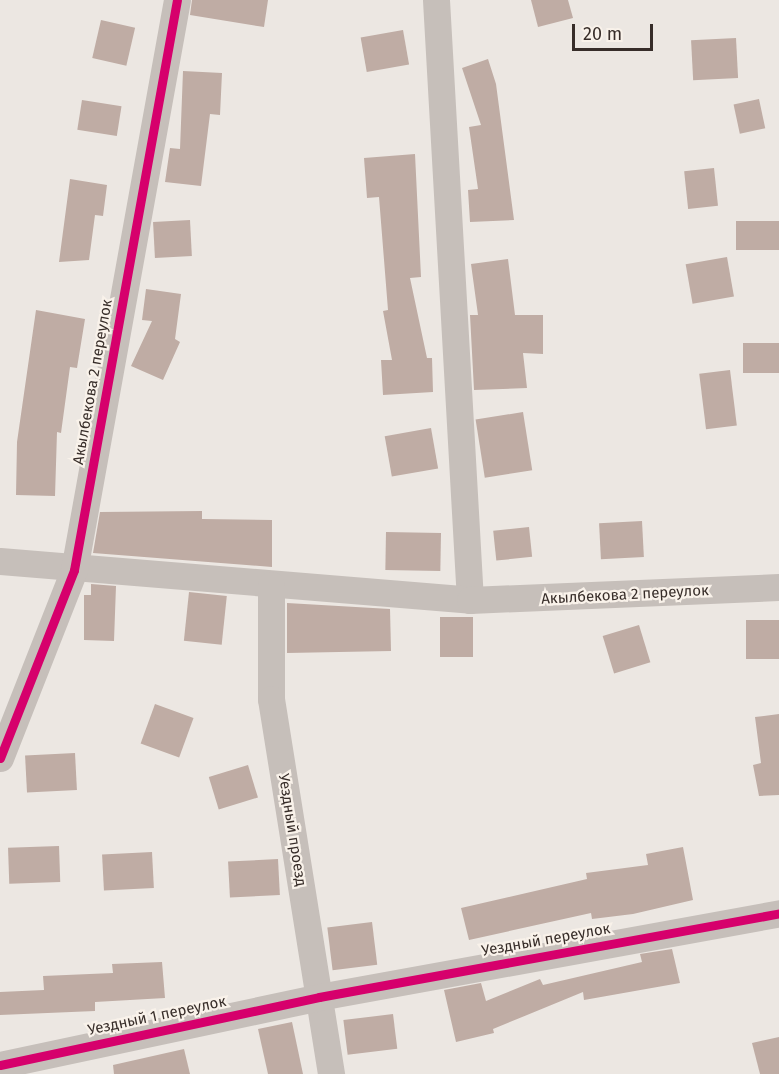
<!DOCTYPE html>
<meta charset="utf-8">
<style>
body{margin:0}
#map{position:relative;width:779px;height:1074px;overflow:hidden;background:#ece7e2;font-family:"Fira Sans",sans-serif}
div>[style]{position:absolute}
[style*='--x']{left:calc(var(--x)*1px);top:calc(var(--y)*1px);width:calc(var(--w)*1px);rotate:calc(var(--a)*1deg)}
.building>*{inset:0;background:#bfaca4;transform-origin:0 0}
.minor>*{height:27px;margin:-13.5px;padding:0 13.5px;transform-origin:13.5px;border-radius:13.5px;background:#c6bfba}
.cycleway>*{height:9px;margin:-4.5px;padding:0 4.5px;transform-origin:4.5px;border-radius:4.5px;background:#d6006c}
span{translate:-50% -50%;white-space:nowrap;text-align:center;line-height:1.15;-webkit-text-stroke:4.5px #f9f2ea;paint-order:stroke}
.street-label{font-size:15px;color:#372d29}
.scale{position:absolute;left:572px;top:24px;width:81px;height:27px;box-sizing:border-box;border:3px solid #372d29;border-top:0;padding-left:8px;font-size:18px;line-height:21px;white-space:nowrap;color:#372d29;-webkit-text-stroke:4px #f9f2ea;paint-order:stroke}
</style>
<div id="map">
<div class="building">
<div style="clip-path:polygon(192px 0,268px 0,264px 27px,190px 15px)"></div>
<div style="clip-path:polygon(531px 0,568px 0,573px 18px,538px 27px)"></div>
<div style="left:101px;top:20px;width:35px;height:39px;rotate:13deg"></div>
<div style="left:403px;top:30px;width:35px;height:43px;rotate:80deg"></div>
<div style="left:736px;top:38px;width:40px;height:45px;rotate:87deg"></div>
<div style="clip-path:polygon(488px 59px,496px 84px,514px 220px,470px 222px,468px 190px,478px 189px,469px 127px,481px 125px,462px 68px)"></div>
<div style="clip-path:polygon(183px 71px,222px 73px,220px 115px,210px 114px,201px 186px,165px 182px,170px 148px,180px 149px)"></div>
<div style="left:759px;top:99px;width:30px;height:26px;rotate:78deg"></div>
<div style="left:82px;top:100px;width:40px;height:30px;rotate:9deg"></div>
<div style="clip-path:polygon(415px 154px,421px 277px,410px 278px,427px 358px,432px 358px,433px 392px,383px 395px,381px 360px,392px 360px,383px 311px,388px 310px,379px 197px,367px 198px,364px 158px)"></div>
<div style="left:714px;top:168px;width:38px;height:30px;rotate:84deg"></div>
<div style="clip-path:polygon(70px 179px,107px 185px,103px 216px,95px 215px,89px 260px,59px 262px)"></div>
<div style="left:190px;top:220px;width:36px;height:37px;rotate:87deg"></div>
<div style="left:779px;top:221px;width:29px;height:43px;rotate:90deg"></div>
<div style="left:727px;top:257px;width:40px;height:42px;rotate:80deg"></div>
<div style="clip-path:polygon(508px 259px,515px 315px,543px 315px,543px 354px,523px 353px,527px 388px,474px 390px,470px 315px,478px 315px,471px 264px)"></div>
<div style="clip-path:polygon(146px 289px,181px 294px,175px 339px,180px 342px,163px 380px,131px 366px,152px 321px,142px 320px)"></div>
<div style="clip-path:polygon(36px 310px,85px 319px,77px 368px,70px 367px,61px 433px,57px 432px,55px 496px,16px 495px,17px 442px)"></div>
<div style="left:779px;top:343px;width:30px;height:36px;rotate:90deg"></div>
<div style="left:730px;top:370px;width:56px;height:31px;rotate:83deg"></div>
<div style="left:523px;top:412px;width:59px;height:48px;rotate:81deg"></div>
<div style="left:431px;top:428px;width:41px;height:47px;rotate:80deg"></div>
<div style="clip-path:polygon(202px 511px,202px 519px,272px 520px,272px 567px,93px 553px,100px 512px)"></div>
<div style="left:642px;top:521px;width:36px;height:43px;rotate:87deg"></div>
<div style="left:529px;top:527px;width:30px;height:36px;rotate:84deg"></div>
<div style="left:386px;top:532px;width:55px;height:38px;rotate:1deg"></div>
<div style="clip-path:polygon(91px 584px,116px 586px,114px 641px,84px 640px,84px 595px,91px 595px)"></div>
<div style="left:189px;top:592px;width:38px;height:49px;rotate:6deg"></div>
<div style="clip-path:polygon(287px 603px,390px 609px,391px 651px,287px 653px)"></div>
<div style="left:440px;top:617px;width:33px;height:40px"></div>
<div style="left:746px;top:620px;width:33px;height:39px"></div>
<div style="left:639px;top:625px;width:39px;height:38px;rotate:73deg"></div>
<div style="left:155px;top:704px;width:41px;height:42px;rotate:20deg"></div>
<div style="clip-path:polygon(779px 714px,779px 795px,759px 796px,753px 765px,761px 763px,755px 717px)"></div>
<div style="left:75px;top:753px;width:37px;height:50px;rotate:87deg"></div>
<div style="left:248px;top:765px;width:34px;height:41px;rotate:73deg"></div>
<div style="left:59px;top:846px;width:36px;height:51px;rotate:88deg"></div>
<div style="clip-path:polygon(683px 847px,693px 900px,633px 914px,592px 919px,591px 913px,469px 940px,461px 908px,587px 879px,586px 873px,648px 865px,646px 854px)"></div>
<div style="left:152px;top:852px;width:36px;height:50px;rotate:87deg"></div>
<div style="left:278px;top:859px;width:36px;height:50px;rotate:87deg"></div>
<div style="left:372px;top:922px;width:43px;height:45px;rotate:83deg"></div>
<div style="clip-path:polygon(672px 949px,680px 983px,584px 1000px,583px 992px,493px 1029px,494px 1033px,456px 1042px,444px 990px,481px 983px,486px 1001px,540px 979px,543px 985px,642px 962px,640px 954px)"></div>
<div style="clip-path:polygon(162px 962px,165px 998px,95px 1002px,95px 1011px,0 1015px,0 992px,44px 990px,43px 976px,113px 973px,112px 964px)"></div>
<div style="left:393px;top:1014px;width:35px;height:50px;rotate:83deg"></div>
<div style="clip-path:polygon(292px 1022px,303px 1074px,268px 1074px,258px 1029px)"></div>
<div style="clip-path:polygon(779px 1037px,779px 1074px,760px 1074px,752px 1043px)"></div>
<div style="clip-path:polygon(184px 1049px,190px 1074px,114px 1074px,113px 1065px)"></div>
</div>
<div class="minor">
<div style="--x:436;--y:0;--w:601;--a:86.76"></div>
<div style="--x:0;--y:561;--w:472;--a:4.7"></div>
<div style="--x:470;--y:600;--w:309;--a:-2.4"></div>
<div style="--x:271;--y:585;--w:114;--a:90"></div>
<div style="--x:271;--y:699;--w:380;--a:80.9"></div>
<div style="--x:0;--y:758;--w:202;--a:-68.5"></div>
<div style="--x:74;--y:570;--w:579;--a:-79.76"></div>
<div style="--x:0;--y:1065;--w:326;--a:-12"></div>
<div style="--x:319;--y:997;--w:468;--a:-10.3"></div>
</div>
<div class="cycleway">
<div style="--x:0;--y:758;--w:202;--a:-68.5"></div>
<div style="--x:74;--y:570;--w:579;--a:-79.76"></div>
<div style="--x:0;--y:1065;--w:326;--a:-12"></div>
<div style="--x:319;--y:997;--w:468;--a:-10.3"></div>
</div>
<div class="street-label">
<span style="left:93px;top:382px;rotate:-80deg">Акылбекова 2 переулок</span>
<span style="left:625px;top:595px;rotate:-3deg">Акылбекова 2 переулок</span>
<span style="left:292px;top:830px;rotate:81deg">Уездный проезд</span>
<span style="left:546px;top:940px;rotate:-10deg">Уездный переулок</span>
<span style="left:157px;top:1016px;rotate:-12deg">Уездный 1 переулок</span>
</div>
<div class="scale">20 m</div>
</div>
